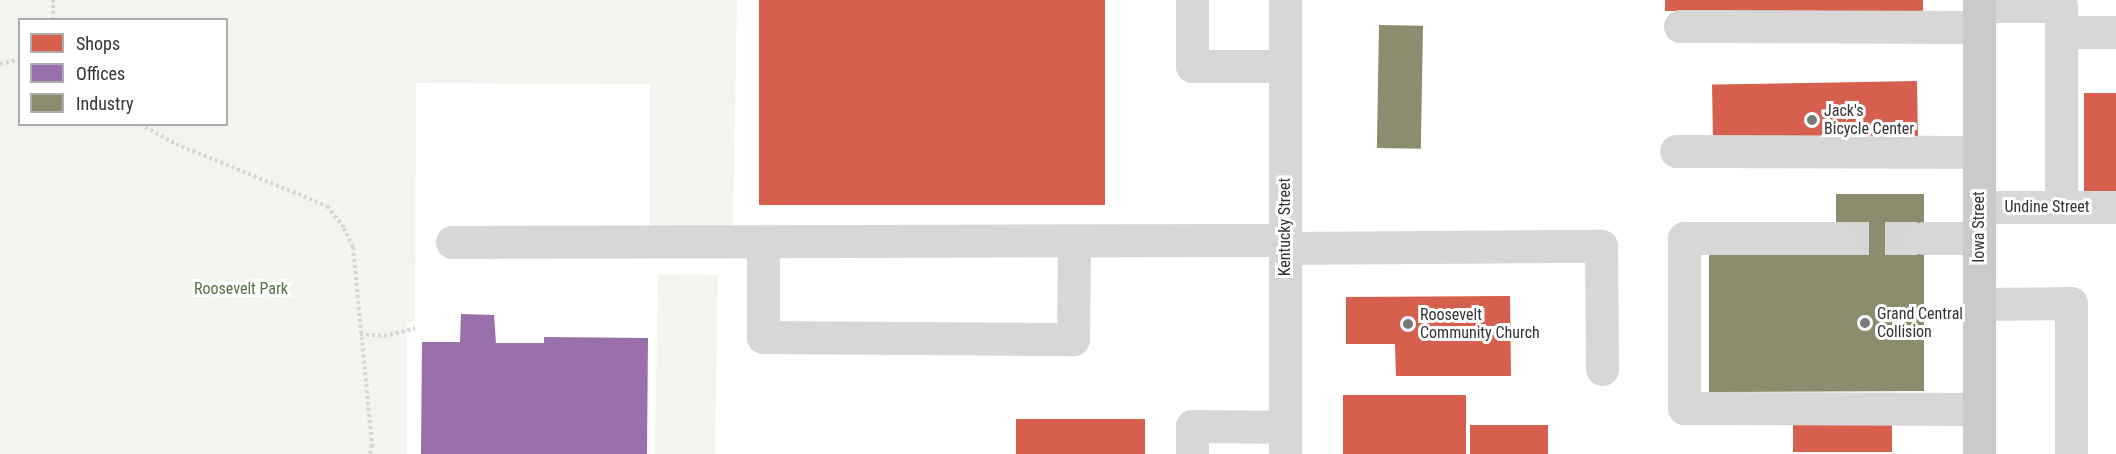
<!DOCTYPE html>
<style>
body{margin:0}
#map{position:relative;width:2116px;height:454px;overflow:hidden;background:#fff;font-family:"Roboto Condensed",sans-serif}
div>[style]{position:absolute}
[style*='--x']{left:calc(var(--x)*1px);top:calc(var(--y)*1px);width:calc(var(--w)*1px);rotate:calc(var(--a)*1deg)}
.green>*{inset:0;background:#f1f5ed;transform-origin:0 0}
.shops>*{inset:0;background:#d6604d;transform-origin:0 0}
.offices>*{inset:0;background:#9970ab}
.industry>*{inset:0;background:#8c8c6e;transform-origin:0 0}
.minor-tunnel>*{height:33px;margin-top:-16.5px;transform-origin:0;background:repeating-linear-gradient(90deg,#d6d6d6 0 33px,transparent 0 49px)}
.path>*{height:4px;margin-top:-2px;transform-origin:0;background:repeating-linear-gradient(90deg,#d6d6d6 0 3px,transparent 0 6px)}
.minor>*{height:33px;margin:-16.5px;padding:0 16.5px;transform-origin:16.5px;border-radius:16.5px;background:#d7d7d7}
.major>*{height:33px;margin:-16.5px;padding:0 16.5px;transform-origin:16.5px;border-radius:16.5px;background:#cacaca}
.dots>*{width:16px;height:16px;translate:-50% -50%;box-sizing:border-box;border:3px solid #fff;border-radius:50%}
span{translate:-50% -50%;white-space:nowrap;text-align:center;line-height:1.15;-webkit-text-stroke:6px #fff;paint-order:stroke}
.poi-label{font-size:16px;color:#333}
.left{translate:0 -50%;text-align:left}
.street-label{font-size:16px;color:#333}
.park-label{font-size:16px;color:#56703f}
.legend{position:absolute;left:18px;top:18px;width:210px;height:108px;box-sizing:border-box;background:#fff;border:2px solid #adadad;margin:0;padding:8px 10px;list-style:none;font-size:18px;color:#333}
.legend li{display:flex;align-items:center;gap:12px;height:30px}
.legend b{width:30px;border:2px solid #adadad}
</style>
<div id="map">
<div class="green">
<div style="clip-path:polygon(evenodd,0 0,737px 0,733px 227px,650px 226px,650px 84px,416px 83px,415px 320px,407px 323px,407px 454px,0 454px,0 0,20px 20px,226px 20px,226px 124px,20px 124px,20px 20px)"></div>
<div style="left:658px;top:274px;width:60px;height:180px;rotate:1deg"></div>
</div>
<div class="shops">
<div style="left:759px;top:0;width:346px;height:205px"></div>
<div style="left:1665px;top:0;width:258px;height:11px"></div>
<div style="left:1917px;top:81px;width:59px;height:205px;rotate:89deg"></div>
<div style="left:2084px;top:93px;width:32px;height:106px"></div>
<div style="clip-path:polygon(1510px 296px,1511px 376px,1396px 376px,1395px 344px,1346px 344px,1346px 297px)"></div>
<div style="left:1343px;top:395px;width:123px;height:59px"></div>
<div style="left:1793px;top:417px;width:99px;height:35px"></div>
<div style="left:1016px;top:419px;width:129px;height:35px"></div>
<div style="left:1470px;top:425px;width:78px;height:29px"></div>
</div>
<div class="offices">
<div style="clip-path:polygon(461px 314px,494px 315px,496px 343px,544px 343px,544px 337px,648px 338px,647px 454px,421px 454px,422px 342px,460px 342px)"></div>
</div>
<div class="industry">
<div style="left:1379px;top:25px;width:44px;height:123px;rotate:1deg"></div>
<div style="clip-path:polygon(1836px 194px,1924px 194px,1924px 391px,1709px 392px,1709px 254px,1836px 253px)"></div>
</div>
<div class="minor-tunnel">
<div style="--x:1836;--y:238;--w:88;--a:0"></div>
</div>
<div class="path">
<div style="--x:53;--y:20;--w:20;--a:-90"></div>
<div style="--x:0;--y:64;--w:21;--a:-14"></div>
<div style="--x:140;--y:124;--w:41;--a:29.1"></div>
<div style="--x:176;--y:144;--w:163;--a:22.3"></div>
<div style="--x:327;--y:206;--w:28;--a:52"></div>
<div style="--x:344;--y:228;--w:21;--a:65"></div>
<div style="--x:353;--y:247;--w:199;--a:84.5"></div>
<div style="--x:372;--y:445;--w:9;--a:103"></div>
<div style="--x:360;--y:334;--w:24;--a:5"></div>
<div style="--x:384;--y:336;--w:32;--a:-14"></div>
</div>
<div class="minor">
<div style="--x:1192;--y:0;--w:66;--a:90"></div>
<div style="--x:1192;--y:66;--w:93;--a:0"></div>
<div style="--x:1285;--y:0;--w:454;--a:90"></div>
<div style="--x:1979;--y:6;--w:82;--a:0"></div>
<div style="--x:2061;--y:6;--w:201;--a:90"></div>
<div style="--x:1680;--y:26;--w:299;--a:0.2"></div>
<div style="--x:2061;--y:32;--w:55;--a:0"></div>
<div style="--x:1676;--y:151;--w:303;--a:0.2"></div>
<div style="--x:1979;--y:207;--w:137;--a:0"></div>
<div style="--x:1836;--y:238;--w:152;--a:180"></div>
<div style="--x:1684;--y:238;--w:170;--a:90"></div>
<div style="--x:1684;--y:408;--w:295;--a:0.2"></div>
<div style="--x:1924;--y:238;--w:55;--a:0"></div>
<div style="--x:452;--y:242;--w:833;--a:-0.14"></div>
<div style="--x:763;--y:242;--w:95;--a:90"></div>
<div style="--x:763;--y:337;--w:310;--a:0.4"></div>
<div style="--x:1073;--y:339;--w:98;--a:-89.4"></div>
<div style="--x:1285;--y:248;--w:316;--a:-0.4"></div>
<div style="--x:1601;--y:246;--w:123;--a:89.5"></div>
<div style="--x:1979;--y:304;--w:92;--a:-0.6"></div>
<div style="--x:2071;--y:303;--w:151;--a:90"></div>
<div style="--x:1192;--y:454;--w:28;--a:-90"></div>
<div style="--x:1192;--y:426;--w:93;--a:0.6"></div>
</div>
<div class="major">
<div style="--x:1979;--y:0;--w:454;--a:90"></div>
</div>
<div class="dots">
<div style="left:1812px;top:120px;background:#7a7a7a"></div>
<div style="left:1865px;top:323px;background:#7a7a7a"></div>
<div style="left:1408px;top:324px;background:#7a7a7a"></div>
</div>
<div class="poi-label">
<span class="left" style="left:1824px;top:120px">Jack's<br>Bicycle Center</span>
<span class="left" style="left:1877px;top:323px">Grand Central<br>Collision</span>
<span class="left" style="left:1420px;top:324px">Roosevelt<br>Community Church</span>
</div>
<div class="street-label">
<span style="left:2047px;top:207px">Undine Street</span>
<span style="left:1285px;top:227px;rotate:-90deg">Kentucky Street</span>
<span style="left:1979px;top:227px;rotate:-90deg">Iowa Street</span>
</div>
<div class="park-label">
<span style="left:241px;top:289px">Roosevelt Park</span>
</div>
<ul class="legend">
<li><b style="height:16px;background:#d6604d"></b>Shops</li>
<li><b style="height:16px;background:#9970ab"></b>Offices</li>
<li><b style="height:16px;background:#8c8c6e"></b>Industry</li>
</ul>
</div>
